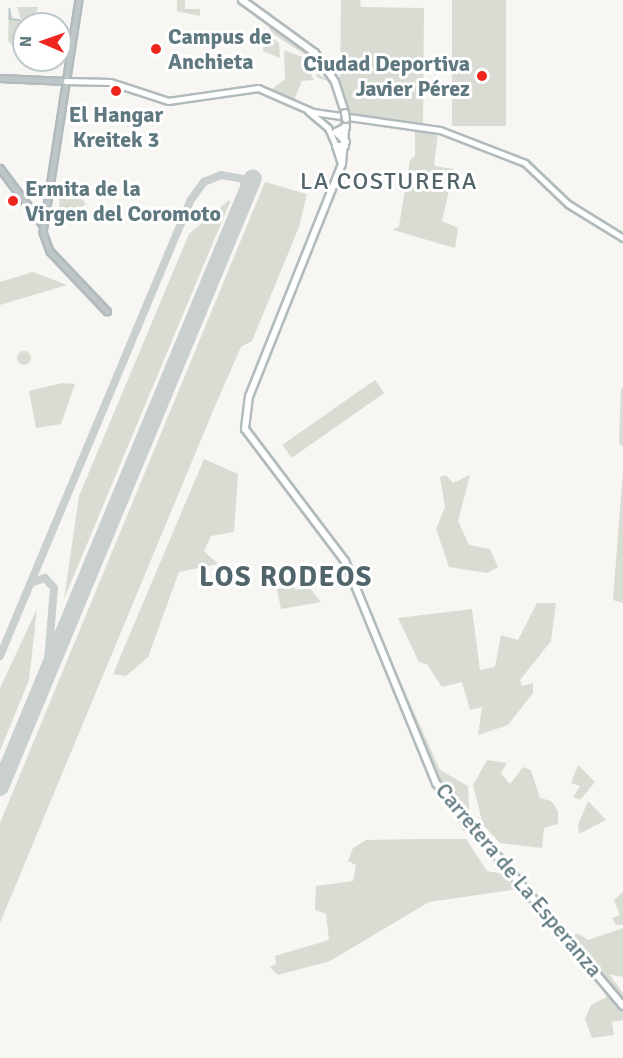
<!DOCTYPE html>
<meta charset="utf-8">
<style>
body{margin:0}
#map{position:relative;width:623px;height:1058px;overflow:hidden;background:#f7f6f3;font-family:Signika,sans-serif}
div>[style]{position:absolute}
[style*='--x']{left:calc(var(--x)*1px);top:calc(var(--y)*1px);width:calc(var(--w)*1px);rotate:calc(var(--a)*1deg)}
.green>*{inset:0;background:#d8dcd2;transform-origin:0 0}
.round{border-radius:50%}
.stream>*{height:1.5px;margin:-0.75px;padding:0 0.75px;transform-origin:0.75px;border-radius:0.75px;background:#b5c7c9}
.taxiway>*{height:8px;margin:-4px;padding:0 4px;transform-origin:4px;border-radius:4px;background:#cad0d0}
.runway>*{height:18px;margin:-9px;padding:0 9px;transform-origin:9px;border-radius:9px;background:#cad0d0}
.roads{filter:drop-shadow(2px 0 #b1babd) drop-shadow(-2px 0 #b1babd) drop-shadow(0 2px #b1babd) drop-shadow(0 -2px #b1babd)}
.tertiary>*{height:4.5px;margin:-2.25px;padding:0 2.25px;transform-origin:2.25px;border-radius:2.25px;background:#bfc6c8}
.secondary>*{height:5px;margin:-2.5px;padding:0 2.5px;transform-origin:2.5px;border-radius:2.5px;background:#fff}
.primary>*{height:6px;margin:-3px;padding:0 3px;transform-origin:3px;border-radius:3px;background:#fff}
.bridges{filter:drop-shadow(2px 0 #b0b8ba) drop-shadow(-2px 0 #b0b8ba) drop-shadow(0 2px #b0b8ba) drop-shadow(0 -2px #b0b8ba)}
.primary-bridge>*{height:6px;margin:-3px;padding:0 3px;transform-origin:3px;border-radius:3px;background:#fff}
.dots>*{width:16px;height:16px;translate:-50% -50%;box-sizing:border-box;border:3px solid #fff;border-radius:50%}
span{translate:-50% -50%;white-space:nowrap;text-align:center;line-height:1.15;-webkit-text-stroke:6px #fff;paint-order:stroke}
.poi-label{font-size:22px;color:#607980;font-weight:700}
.left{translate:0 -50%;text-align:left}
.right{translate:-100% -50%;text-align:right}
.street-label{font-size:22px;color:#607980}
.neighbourhood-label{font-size:24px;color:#52656b;letter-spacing:1.5px}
.district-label{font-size:28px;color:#52656b;font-weight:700;letter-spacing:1.5px}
.north{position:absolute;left:12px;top:12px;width:60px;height:60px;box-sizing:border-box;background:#fff;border:2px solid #bfc9cc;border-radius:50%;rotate:272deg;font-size:16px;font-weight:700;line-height:24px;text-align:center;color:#607980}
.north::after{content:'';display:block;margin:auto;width:21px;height:27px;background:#ee251c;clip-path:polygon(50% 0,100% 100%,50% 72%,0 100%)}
</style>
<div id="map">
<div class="green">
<div style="clip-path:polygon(177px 0,185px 0,185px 9px,200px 9px,200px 16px,177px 11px)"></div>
<div style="clip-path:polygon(341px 0,360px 0,361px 7px,424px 8px,423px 123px,349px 117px,340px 82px)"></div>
<div style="left:452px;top:0;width:54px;height:126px"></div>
<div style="clip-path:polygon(17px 7px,38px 7px,35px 17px,21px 25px,23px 57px,8px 41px,9px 9px,14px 20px,21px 20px)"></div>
<div style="clip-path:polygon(274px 25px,316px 59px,320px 75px,329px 81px,318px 78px,304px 54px,273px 34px,269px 28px)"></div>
<div style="clip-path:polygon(264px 31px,279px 43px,280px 58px,263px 51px)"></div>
<div style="clip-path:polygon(284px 50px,302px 57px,314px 80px,302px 81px,294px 100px,272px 89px,285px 79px)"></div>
<div style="clip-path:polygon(415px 128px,438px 133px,434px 166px,454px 169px,442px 221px,458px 228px,455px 248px,393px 230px,399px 226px,410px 160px,415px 156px)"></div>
<div style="clip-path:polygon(265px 182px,307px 194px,299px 227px,252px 341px,241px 347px,215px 406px,0 923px,0 823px)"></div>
<div style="clip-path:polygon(70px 184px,86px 204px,57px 223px,52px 216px,59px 211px,60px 192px)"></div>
<div style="clip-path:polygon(229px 200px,230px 202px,64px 599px,79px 496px,189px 234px)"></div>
<div style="clip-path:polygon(33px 272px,67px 285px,0 305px,0 282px)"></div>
<div class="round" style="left:17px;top:351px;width:14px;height:14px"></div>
<div style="left:375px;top:380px;width:16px;height:113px;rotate:55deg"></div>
<div style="clip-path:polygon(62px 383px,75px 384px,61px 424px,36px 428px,29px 391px)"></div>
<div style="clip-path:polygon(621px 387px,623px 389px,623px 447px,619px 443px)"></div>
<div style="clip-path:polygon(204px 459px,238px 474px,234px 532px,211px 536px,204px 551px,218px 564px,179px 572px,148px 657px,126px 676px,113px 674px)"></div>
<div style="clip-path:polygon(623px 471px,623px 603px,613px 600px)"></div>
<div style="clip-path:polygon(446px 475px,453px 483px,470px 475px,458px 521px,469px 545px,490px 549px,498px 567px,487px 573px,449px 567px,436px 529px,445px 507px,440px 477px)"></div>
<div style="clip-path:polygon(294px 585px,295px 590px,310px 588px,321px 602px,281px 609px,277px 589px)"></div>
<div style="clip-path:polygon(537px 603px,556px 603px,551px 641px,520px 680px,522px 686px,533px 683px,533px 693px,508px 725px,478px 735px,482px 707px,470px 710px,462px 682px,442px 687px,427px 664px,419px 662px,398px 618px,472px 609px,480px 670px,495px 667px,501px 635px,518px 640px)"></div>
<div style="clip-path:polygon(37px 609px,29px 680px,0 751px,0 688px)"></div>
<div style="clip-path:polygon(396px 672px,440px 770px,468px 786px,470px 830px,463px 831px,435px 785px,389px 678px)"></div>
<div style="clip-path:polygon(487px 760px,507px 763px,501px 773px,510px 784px,523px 767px,531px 770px,540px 798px,551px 801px,558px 811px,558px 824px,544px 828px,542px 848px,500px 843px,483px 825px,473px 785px)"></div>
<div style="clip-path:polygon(578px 765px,595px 782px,580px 800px,573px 797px,580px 786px,571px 783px)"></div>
<div style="clip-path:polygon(588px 801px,606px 820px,579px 834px,578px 825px)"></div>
<div style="clip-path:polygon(421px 839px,466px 839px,487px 871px,510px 875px,518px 889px,429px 902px,330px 961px,278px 975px,270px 967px,276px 964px,275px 956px,329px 940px,326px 914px,315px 910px,316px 886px,353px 881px,356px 865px,348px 861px,353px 848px,366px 840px)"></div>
<div style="clip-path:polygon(623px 892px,623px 925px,616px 925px,612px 918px,620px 915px,614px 900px)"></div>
<div style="clip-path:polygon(623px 928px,623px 977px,609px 974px,623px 993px,623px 1020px,612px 1022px,614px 1035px,592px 1038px,585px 1019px,591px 1005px,607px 997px,597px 972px,570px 939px,577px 933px,588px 940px)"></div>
</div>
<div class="stream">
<div style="--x:10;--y:9;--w:10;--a:90"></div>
<div style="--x:10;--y:19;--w:9;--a:6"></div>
</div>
<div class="taxiway">
<div style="--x:31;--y:583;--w:15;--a:-20"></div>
<div style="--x:45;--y:578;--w:13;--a:48"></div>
<div style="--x:54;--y:588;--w:85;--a:94.7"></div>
<div style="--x:0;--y:656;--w:493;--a:-67.3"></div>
<div style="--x:190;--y:201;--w:24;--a:-54"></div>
<div style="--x:204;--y:182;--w:18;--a:-22"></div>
<div style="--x:221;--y:175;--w:22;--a:10"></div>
<div style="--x:243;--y:179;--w:15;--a:79"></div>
<div style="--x:0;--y:785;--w:9;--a:-63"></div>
</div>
<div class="runway">
<div style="--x:0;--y:787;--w:659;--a:-67.44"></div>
</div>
<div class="roads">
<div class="tertiary">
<div style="--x:79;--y:0;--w:235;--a:98.8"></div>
<div style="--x:43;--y:232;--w:20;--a:70"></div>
<div style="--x:50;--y:251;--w:83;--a:46.5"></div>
<div style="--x:0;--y:78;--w:66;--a:2.6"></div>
<div style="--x:0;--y:168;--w:71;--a:53"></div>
</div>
<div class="secondary">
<div style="--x:66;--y:81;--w:44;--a:1.3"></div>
<div style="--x:110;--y:82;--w:61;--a:18.1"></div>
<div style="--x:168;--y:101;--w:91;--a:-8.2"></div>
<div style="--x:258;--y:88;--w:60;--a:23.6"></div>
<div style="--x:313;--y:112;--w:128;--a:8.1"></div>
<div style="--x:440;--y:130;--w:91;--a:21.2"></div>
<div style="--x:525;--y:163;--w:59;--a:43.6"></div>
<div style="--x:568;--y:204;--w:65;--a:31.7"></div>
<div style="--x:308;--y:111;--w:26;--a:40"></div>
<div style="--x:328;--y:128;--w:20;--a:66"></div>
</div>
<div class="primary">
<div style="--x:242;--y:0;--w:90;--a:36"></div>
<div style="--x:315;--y:53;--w:35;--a:55"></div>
<div style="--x:335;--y:82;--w:33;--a:72"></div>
<div style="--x:346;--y:119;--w:45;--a:95.1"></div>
<div style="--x:342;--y:164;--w:250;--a:111.8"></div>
<div style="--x:249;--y:396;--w:33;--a:97"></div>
<div style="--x:245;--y:429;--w:166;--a:52.9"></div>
<div style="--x:345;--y:561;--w:240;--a:67.7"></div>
<div style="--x:436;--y:783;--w:291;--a:50"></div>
<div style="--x:346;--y:127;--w:11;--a:153"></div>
<div style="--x:336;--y:132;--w:14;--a:45"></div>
<div style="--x:341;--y:161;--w:16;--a:-108"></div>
<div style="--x:336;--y:146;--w:9;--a:0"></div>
</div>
</div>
<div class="bridges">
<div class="primary-bridge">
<div style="--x:345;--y:113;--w:6;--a:81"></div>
</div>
</div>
<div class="dots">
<div style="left:156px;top:49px;background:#ee251c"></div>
<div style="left:482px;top:76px;background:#ee251c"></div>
<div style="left:116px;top:91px;background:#ee251c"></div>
<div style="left:13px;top:201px;background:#ee251c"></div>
</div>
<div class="poi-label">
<span class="left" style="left:168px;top:49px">Campus de<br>Anchieta</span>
<span class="right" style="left:470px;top:76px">Ciudad Deportiva<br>Javier Pérez</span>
<span style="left:116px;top:127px">El Hangar<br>Kreitek 3</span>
<span class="left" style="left:25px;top:201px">Ermita de la<br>Virgen del Coromoto</span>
</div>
<div class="street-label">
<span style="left:519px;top:880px;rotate:50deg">Carretera de La Esperanza</span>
</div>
<div class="neighbourhood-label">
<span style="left:389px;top:182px">LA COSTURERA</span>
</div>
<div class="district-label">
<span style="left:286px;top:577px">LOS RODEOS</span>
</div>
<div class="north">N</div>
</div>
